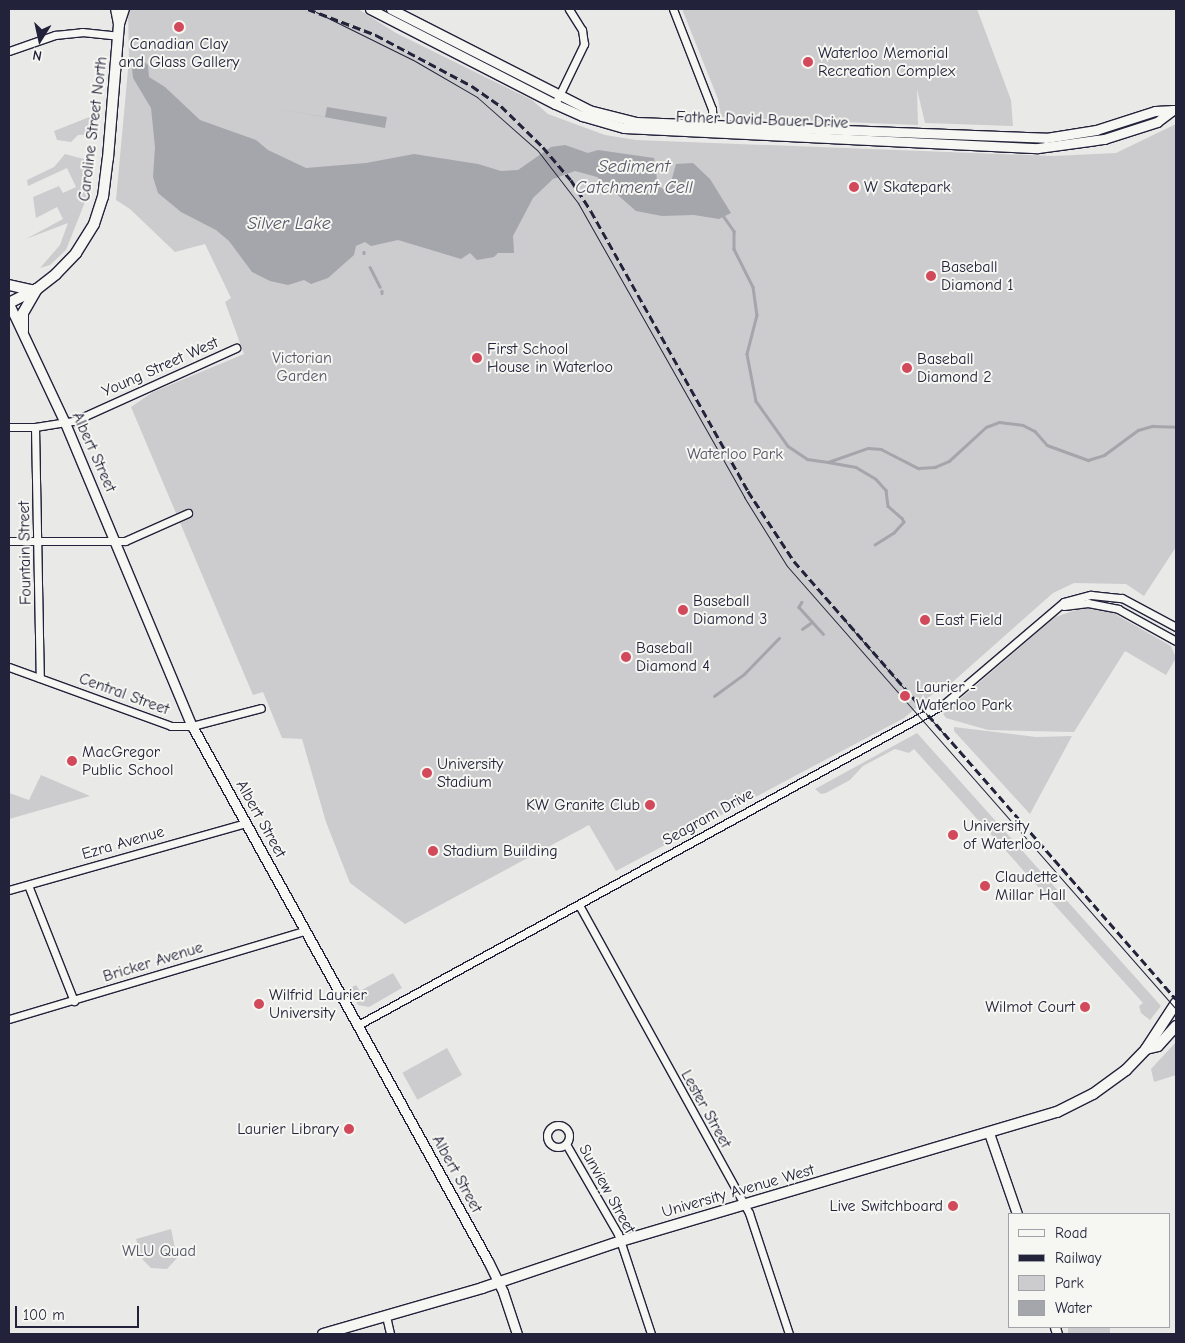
<!DOCTYPE html>
<style>
body{margin:0}
#map{position:relative;width:1185px;height:1343px;overflow:hidden;background:#e9e9e7;font-family:"Comic Neue",sans-serif}
div>[style]{position:absolute}
[style*='--x']{left:calc(var(--x)*1px);top:calc(var(--y)*1px);width:calc(var(--w)*1px);rotate:calc(var(--a)*1deg)}
.green>*{inset:0;background:#ccccce;transform-origin:0 0}
.water>*{inset:0;background:#a5a5ac}
.stream>*{height:2.5px;margin:-1.25px;padding:0 1.25px;transform-origin:1.25px;border-radius:1.25px;background:#a5a5ac}
.roads{filter:drop-shadow(1px 0 #22223b) drop-shadow(-1px 0 #22223b) drop-shadow(0 1px #22223b) drop-shadow(0 -1px #22223b)}
.minor>*{height:7px;margin:-3.5px;padding:0 3.5px;transform-origin:3.5px;border-radius:3.5px;background:#f6f6f2}
.minor>.ring{margin:-3.5px;padding:0;box-sizing:content-box;background:none;border:7px solid #f6f6f2;border-radius:50%}
.tertiary>*{height:9px;margin:-4.5px;padding:0 4.5px;transform-origin:4.5px;border-radius:4.5px;background:#f6f6f2}
.secondary>*{height:10px;margin:-5px;padding:0 5px;transform-origin:5px;border-radius:5px;background:#f6f6f2}
.tram>*{height:1px;margin:-0.5px;padding:0 0.5px;transform-origin:0.5px;border-radius:0.5px;background:#22223b}
.rail>*{height:2.5px;margin-top:-1.25px;transform-origin:0;background:repeating-linear-gradient(90deg,#22223b 0 8px,transparent 0 12px)}
.dots>*{width:14px;height:14px;translate:-50% -50%;box-sizing:border-box;border:2px solid #f6f6f2;border-radius:50%}
span{translate:-50% -50%;white-space:nowrap;text-align:center;line-height:1.15;-webkit-text-stroke:4px #f6f6f2;paint-order:stroke}
.poi-label{font-size:16px;color:#22223b}
.left{translate:0 -50%;text-align:left}
.right{translate:-100% -50%;text-align:right}
.street-label{font-size:16px;color:#22223b}
.park-label{font-size:16px;color:#555567}
.water-label{font-size:18px;color:#565668;font-style:italic}
.frame{position:absolute;inset:0;border:10px solid #22223b;pointer-events:none}
.legend{position:absolute;left:1008px;top:1213px;width:162px;height:115px;box-sizing:border-box;background:#f6f6f2;border:1px solid #a1a1a9;margin:0;padding:6px 9px;list-style:none;font-size:15px;color:#22223b}
.legend li{display:flex;align-items:center;gap:10px;height:25px}
.legend b{width:25px;border:1px solid #a1a1a9}
.north{position:absolute;left:15px;top:15px;width:50px;height:50px;-webkit-text-stroke:4px #f6f6f2;paint-order:stroke;rotate:190deg;font-size:14px;font-weight:700;line-height:20px;text-align:center;color:#22223b}
.north::after{content:'';display:block;margin:auto;width:18px;height:22px;background:#22223b;clip-path:polygon(50% 0,100% 100%,50% 72%,0 100%)}
.scale{position:absolute;left:15px;top:1306px;width:124px;height:22px;box-sizing:border-box;border:2px solid #22223b;border-top:0;padding-left:6px;font-size:15px;line-height:18px;white-space:nowrap;color:#22223b;-webkit-text-stroke:4px #f6f6f2;paint-order:stroke}
</style>
<div id="map">
<div class="green">
<div style="clip-path:polygon(128px 9px,358px 9px,396px 33px,532px 100px,548px 114px,605px 135px,636px 140px,1053px 156px,1116px 153px,1176px 124px,1176px 547px,1144px 596px,1126px 584px,1074px 583px,1053px 593px,947px 687px,934px 693px,904px 718px,616px 871px,589px 825px,405px 924px,350px 883px,326px 822px,302px 739px,282px 738px,263px 692px,253px 695px,131px 407px,153px 392px,244px 354px,225px 302px,231px 298px,205px 244px,175px 252px,130px 209px,116px 200px,129px 59px)"></div>
<div style="clip-path:polygon(682px 9px,977px 9px,1011px 100px,1013px 126px,925px 123px,917px 89px,918px 125px,721px 117px,718px 99px)"></div>
<div style="clip-path:polygon(97px 114px,96px 134px,78px 135px,71px 142px,57px 140px,54px 131px)"></div>
<div style="clip-path:polygon(65px 154px,91px 161px,87px 197px,66px 250px,50px 265px,40px 268px,60px 245px,68px 223px,26px 239px,63px 219px,57px 207px,36px 218px,33px 197px,59px 186px,63px 193px,76px 187px,67px 168px,28px 186px,27px 180px,54px 167px)"></div>
<div style="clip-path:polygon(1082px 608px,1108px 610px,1171px 646px,1176px 658px,1166px 675px,1125px 651px,1074px 732px,988px 730px,946px 718px,943px 714px,1055px 617px)"></div>
<div style="clip-path:polygon(954px 727px,1036px 737px,1072px 736px,1030px 814px,954px 731px)"></div>
<div style="clip-path:polygon(917px 733px,1161px 1006px,1150px 1020px,1141px 1013px,1139px 1006px,1143px 1003px,914px 749px,909px 753px,895px 749px,863px 766px,850px 780px,826px 793px,821px 794px,815px 789px)"></div>
<div style="clip-path:polygon(41px 775px,90px 796px,9px 819px,9px 793px,29px 800px)"></div>
<div style="clip-path:polygon(393px 973px,402px 988px,369px 1007px,358px 1005px,349px 989px,356px 985px,360px 991px)"></div>
<div style="clip-path:polygon(1176px 1042px,1176px 1075px,1154px 1082px,1151px 1069px)"></div>
<div style="left:447px;top:1048px;width:31px;height:51px;rotate:61deg"></div>
<div style="clip-path:polygon(171px 1229px,177px 1258px,167px 1269px,151px 1268px,143px 1260px,136px 1239px)"></div>
<div style="left:1068px;top:1327px;width:42px;height:7px"></div>
</div>
<div class="water">
<div style="clip-path:polygon(140px 58px,148px 65px,149px 77px,165px 87px,200px 120px,256px 140px,268px 150px,306px 168px,366px 163px,414px 154px,478px 164px,501px 171px,518px 170px,551px 147px,565px 145px,588px 153px,598px 150px,654px 158px,658px 186px,665px 190px,669px 189px,676px 164px,693px 163px,710px 179px,731px 213px,719px 219px,694px 215px,662px 216px,636px 211px,597px 177px,575px 171px,553px 179px,533px 198px,513px 236px,514px 253px,498px 253px,494px 257px,477px 260px,470px 253px,461px 259px,398px 240px,371px 246px,365px 242px,356px 246px,354px 255px,328px 278px,311px 284px,304px 280px,288px 285px,270px 281px,252px 272px,229px 241px,216px 230px,181px 212px,158px 193px,153px 177px,155px 147px,151px 108px,133px 78px,132px 67px)"></div>
<div style="clip-path:polygon(263px 106px,325px 117px,327px 107px,387px 117px,385px 128px)"></div>
</div>
<div class="stream">
<div style="--x:722;--y:214;--w:21;--a:55"></div>
<div style="--x:734;--y:231;--w:18;--a:90"></div>
<div style="--x:734;--y:249;--w:42;--a:63.4"></div>
<div style="--x:753;--y:287;--w:28;--a:82"></div>
<div style="--x:757;--y:315;--w:40;--a:104.4"></div>
<div style="--x:747;--y:354;--w:48;--a:79.2"></div>
<div style="--x:756;--y:401;--w:55;--a:54.6"></div>
<div style="--x:788;--y:446;--w:23;--a:34"></div>
<div style="--x:807;--y:459;--w:21;--a:8"></div>
<div style="--x:828;--y:462;--w:42;--a:-19.3"></div>
<div style="--x:868;--y:448;--w:13;--a:4"></div>
<div style="--x:881;--y:449;--w:42;--a:27.2"></div>
<div style="--x:918;--y:468;--w:17;--a:-3"></div>
<div style="--x:935;--y:467;--w:15;--a:-23"></div>
<div style="--x:949;--y:461;--w:50;--a:-42.6"></div>
<div style="--x:986;--y:427;--w:14;--a:-21"></div>
<div style="--x:999;--y:422;--w:24;--a:7"></div>
<div style="--x:1023;--y:425;--w:13;--a:27"></div>
<div style="--x:1035;--y:431;--w:18;--a:49"></div>
<div style="--x:1047;--y:445;--w:44;--a:20.1"></div>
<div style="--x:1088;--y:460;--w:17;--a:-17"></div>
<div style="--x:1104;--y:455;--w:42;--a:-36.3"></div>
<div style="--x:1138;--y:430;--w:15;--a:-16"></div>
<div style="--x:1152;--y:426;--w:24;--a:2"></div>
<div style="--x:364;--y:252;--w:1;--a:90"></div>
<div style="--x:370;--y:267;--w:22;--a:63"></div>
<div style="--x:382;--y:291;--w:2;--a:90"></div>
<div style="--x:828;--y:462;--w:28;--a:10"></div>
<div style="--x:856;--y:467;--w:23;--a:31"></div>
<div style="--x:876;--y:479;--w:15;--a:48"></div>
<div style="--x:886;--y:490;--w:16;--a:83"></div>
<div style="--x:888;--y:506;--w:18;--a:41"></div>
<div style="--x:902;--y:518;--w:4;--a:63"></div>
<div style="--x:904;--y:522;--w:15;--a:132"></div>
<div style="--x:894;--y:533;--w:22;--a:148"></div>
<div style="--x:802;--y:602;--w:6;--a:121"></div>
<div style="--x:799;--y:607;--w:36;--a:48"></div>
<div style="--x:802;--y:629;--w:12;--a:-35"></div>
<div style="--x:714;--y:696;--w:37;--a:-36"></div>
<div style="--x:744;--y:674;--w:50;--a:-45.8"></div>
</div>
<div class="roads">
<div class="minor">
<div style="--x:673;--y:9;--w:107;--a:68.7"></div>
<div style="--x:712;--y:109;--w:20;--a:87"></div>
<div style="--x:9;--y:51;--w:49;--a:-19.2"></div>
<div style="--x:55;--y:35;--w:27;--a:-6"></div>
<div style="--x:82;--y:32;--w:36;--a:6"></div>
<div style="--x:555;--y:104;--w:67;--a:-64.2"></div>
<div style="--x:584;--y:44;--w:14;--a:-98"></div>
<div style="--x:582;--y:30;--w:25;--a:-122"></div>
<div style="--x:9;--y:427;--w:26;--a:0"></div>
<div style="--x:35;--y:427;--w:39;--a:-9"></div>
<div style="--x:74;--y:421;--w:178;--a:-24.3"></div>
<div style="--x:35;--y:427;--w:251;--a:88.9"></div>
<div style="--x:9;--y:541;--w:116;--a:0"></div>
<div style="--x:125;--y:541;--w:69;--a:-24"></div>
<div style="--x:1064;--y:606;--w:24;--a:-7"></div>
<div style="--x:1088;--y:603;--w:31;--a:11"></div>
<div style="--x:1118;--y:609;--w:66;--a:28.9"></div>
<div style="--x:9;--y:667;--w:172;--a:20"></div>
<div style="--x:171;--y:726;--w:21;--a:0"></div>
<div style="--x:192;--y:726;--w:71;--a:-14.6"></div>
<div style="--x:28;--y:885;--w:125;--a:68.4"></div>
<div style="--x:9;--y:890;--w:245;--a:-15.8"></div>
<div style="--x:579;--y:905;--w:352;--a:61.1"></div>
<div style="--x:749;--y:1213;--w:127;--a:71.7"></div>
<div style="--x:9;--y:1019;--w:309;--a:-16.6"></div>
<div style="--x:358;--y:1025;--w:668;--a:-28.71"></div>
<div style="--x:944;--y:704;--w:157;--a:-40.4"></div>
<div style="--x:1064;--y:602;--w:28;--a:-15"></div>
<div style="--x:1091;--y:595;--w:31;--a:6"></div>
<div style="--x:1122;--y:598;--w:61;--a:28.2"></div>
<div class="ring" style="left:547px;top:1125px;width:15px;height:15px"></div>
<div style="--x:566;--y:1144;--w:104;--a:60"></div>
<div style="--x:618;--y:1234;--w:105;--a:71.7"></div>
<div style="--x:386;--y:1316;--w:18;--a:77"></div>
</div>
<div class="tertiary">
<div style="--x:370;--y:9;--w:208;--a:27.2"></div>
<div style="--x:555;--y:104;--w:30;--a:24"></div>
<div style="--x:582;--y:116;--w:44;--a:15.9"></div>
<div style="--x:624;--y:128;--w:414;--a:2.8"></div>
<div style="--x:1038;--y:148;--w:67;--a:-7.8"></div>
<div style="--x:1104;--y:139;--w:56;--a:-17.8"></div>
<div style="--x:1157;--y:122;--w:20;--a:-37"></div>
<div style="--x:391;--y:9;--w:222;--a:27"></div>
<div style="--x:589;--y:110;--w:49;--a:14.3"></div>
<div style="--x:636;--y:122;--w:410;--a:2.2"></div>
<div style="--x:1046;--y:138;--w:51;--a:-9.1"></div>
<div style="--x:1096;--y:130;--w:62;--a:-17.9"></div>
<div style="--x:1155;--y:111;--w:19;--a:-3"></div>
<div style="--x:9;--y:304;--w:132;--a:64.8"></div>
<div style="--x:65;--y:423;--w:329;--a:67.3"></div>
<div style="--x:192;--y:726;--w:611;--a:61.05"></div>
<div style="--x:488;--y:1261;--w:34;--a:64"></div>
<div style="--x:503;--y:1292;--w:44;--a:71.6"></div>
<div style="--x:989;--y:1133;--w:86;--a:70.9"></div>
<div style="--x:1055;--y:1327;--w:7;--a:74"></div>
</div>
<div class="secondary">
<div style="--x:119;--y:24;--w:16;--a:-72"></div>
<div style="--x:9;--y:285;--w:23;--a:13"></div>
<div style="--x:9;--y:303;--w:31;--a:-27"></div>
<div style="--x:37;--y:289;--w:24;--a:-38"></div>
<div style="--x:56;--y:274;--w:29;--a:-46"></div>
<div style="--x:76;--y:253;--w:34;--a:-58"></div>
<div style="--x:94;--y:224;--w:28;--a:-72"></div>
<div style="--x:103;--y:197;--w:39;--a:-83"></div>
<div style="--x:108;--y:158;--w:134;--a:-85.3"></div>
<div style="--x:119;--y:24;--w:15;--a:-101"></div>
<div style="--x:23;--y:331;--w:18;--a:-90"></div>
<div style="--x:23;--y:313;--w:28;--a:-60"></div>
<div style="--x:1146;--y:1049;--w:12;--a:-14"></div>
<div style="--x:1158;--y:1046;--w:27;--a:-48"></div>
<div style="--x:323;--y:1334;--w:166;--a:-16.1"></div>
<div style="--x:482;--y:1288;--w:147;--a:-18.7"></div>
<div style="--x:621;--y:1241;--w:455;--a:-16.5"></div>
<div style="--x:1057;--y:1112;--w:40;--a:-26.6"></div>
<div style="--x:1093;--y:1094;--w:41;--a:-36"></div>
<div style="--x:1126;--y:1070;--w:29;--a:-46"></div>
<div style="--x:1146;--y:1049;--w:55;--a:-56.9"></div>
</div>
</div>
<div class="tram">
<div style="--x:316;--y:12;--w:110;--a:26.3"></div>
<div style="--x:415;--y:61;--w:72;--a:30.1"></div>
<div style="--x:477;--y:97;--w:81;--a:41.5"></div>
<div style="--x:538;--y:151;--w:66;--a:52.4"></div>
<div style="--x:578;--y:203;--w:338;--a:60.5"></div>
<div style="--x:744;--y:497;--w:81;--a:58.1"></div>
<div style="--x:787;--y:566;--w:590;--a:48.71"></div>
<div style="--x:845;--y:621;--w:149;--a:48.8"></div>
</div>
<div class="rail">
<div style="--x:308;--y:9;--w:73;--a:20.9"></div>
<div style="--x:376;--y:35;--w:109;--a:28"></div>
<div style="--x:472;--y:86;--w:35;--a:35"></div>
<div style="--x:501;--y:106;--w:59;--a:44.3"></div>
<div style="--x:543;--y:147;--w:43;--a:49.7"></div>
<div style="--x:571;--y:180;--w:37;--a:57"></div>
<div style="--x:591;--y:211;--w:321;--a:60.7"></div>
<div style="--x:748;--y:491;--w:84;--a:56.7"></div>
<div style="--x:794;--y:561;--w:581;--a:48.91"></div>
</div>
<div class="dots">
<div style="left:179px;top:27px;background:#d1495b"></div>
<div style="left:808px;top:62px;background:#d1495b"></div>
<div style="left:854px;top:187px;background:#d1495b"></div>
<div style="left:931px;top:276px;background:#d1495b"></div>
<div style="left:477px;top:358px;background:#d1495b"></div>
<div style="left:907px;top:368px;background:#d1495b"></div>
<div style="left:683px;top:610px;background:#d1495b"></div>
<div style="left:925px;top:620px;background:#d1495b"></div>
<div style="left:626px;top:657px;background:#d1495b"></div>
<div style="left:905px;top:696px;background:#d1495b"></div>
<div style="left:72px;top:761px;background:#d1495b"></div>
<div style="left:427px;top:773px;background:#d1495b"></div>
<div style="left:650px;top:805px;background:#d1495b"></div>
<div style="left:953px;top:835px;background:#d1495b"></div>
<div style="left:433px;top:851px;background:#d1495b"></div>
<div style="left:985px;top:886px;background:#d1495b"></div>
<div style="left:259px;top:1004px;background:#d1495b"></div>
<div style="left:1085px;top:1007px;background:#d1495b"></div>
<div style="left:349px;top:1129px;background:#d1495b"></div>
<div style="left:953px;top:1206px;background:#d1495b"></div>
</div>
<div class="poi-label">
<span style="left:179px;top:53px">Canadian Clay<br>and Glass Gallery</span>
<span class="left" style="left:818px;top:62px">Waterloo Memorial<br>Recreation Complex</span>
<span class="left" style="left:864px;top:187px">W Skatepark</span>
<span class="left" style="left:941px;top:276px">Baseball<br>Diamond 1</span>
<span class="left" style="left:487px;top:358px">First School<br>House in Waterloo</span>
<span class="left" style="left:917px;top:368px">Baseball<br>Diamond 2</span>
<span class="left" style="left:693px;top:610px">Baseball<br>Diamond 3</span>
<span class="left" style="left:935px;top:620px">East Field</span>
<span class="left" style="left:636px;top:657px">Baseball<br>Diamond 4</span>
<span class="left" style="left:916px;top:696px">Laurier -<br>Waterloo Park</span>
<span class="left" style="left:82px;top:761px">MacGregor<br>Public School</span>
<span class="left" style="left:437px;top:773px">University<br>Stadium</span>
<span class="right" style="left:640px;top:805px">KW Granite Club</span>
<span class="left" style="left:963px;top:835px">University<br>of Waterloo</span>
<span class="left" style="left:443px;top:851px">Stadium Building</span>
<span class="left" style="left:995px;top:886px">Claudette<br>Millar Hall</span>
<span class="left" style="left:269px;top:1004px">Wilfrid Laurier<br>University</span>
<span class="right" style="left:1075px;top:1007px">Wilmot Court</span>
<span class="right" style="left:339px;top:1129px">Laurier Library</span>
<span class="right" style="left:943px;top:1206px">Live Switchboard</span>
</div>
<div class="street-label">
<span style="left:762px;top:120px;rotate:2deg">Father David Bauer Drive</span>
<span style="left:93px;top:129px;rotate:-83deg">Caroline Street North</span>
<span style="left:160px;top:367px;rotate:-24deg">Young Street West</span>
<span style="left:94px;top:452px;rotate:66deg">Albert Street</span>
<span style="left:25px;top:553px;rotate:-91deg">Fountain Street</span>
<span style="left:124px;top:694px;rotate:20deg">Central Street</span>
<span style="left:708px;top:817px;rotate:-29deg">Seagram Drive</span>
<span style="left:261px;top:819px;rotate:61deg">Albert Street</span>
<span style="left:123px;top:843px;rotate:-16deg">Ezra Avenue</span>
<span style="left:153px;top:962px;rotate:-17deg">Bricker Avenue</span>
<span style="left:706px;top:1109px;rotate:61deg">Lester Street</span>
<span style="left:457px;top:1174px;rotate:61deg">Albert Street</span>
<span style="left:607px;top:1189px;rotate:61deg">Sunview Street</span>
<span style="left:738px;top:1191px;rotate:-16deg">University Avenue West</span>
</div>
<div class="park-label">
<span style="left:302px;top:367px">Victorian<br>Garden</span>
<span style="left:735px;top:454px">Waterloo Park</span>
<span style="left:159px;top:1251px">WLU Quad</span>
</div>
<div class="water-label">
<span style="left:634px;top:178px">Sediment<br>Catchment Cell</span>
<span style="left:289px;top:224px">Silver Lake</span>
</div>
<div class="frame"></div>
<ul class="legend">
<li><b style="height:6px;background:#f6f6f2"></b>Road</li>
<li><b style="height:6px;background:#22223b"></b>Railway</li>
<li><b style="height:14px;background:#ccccce"></b>Park</li>
<li><b style="height:14px;background:#a5a5ac"></b>Water</li>
</ul>
<div class="north">N</div>
<div class="scale">100 m</div>
</div>
